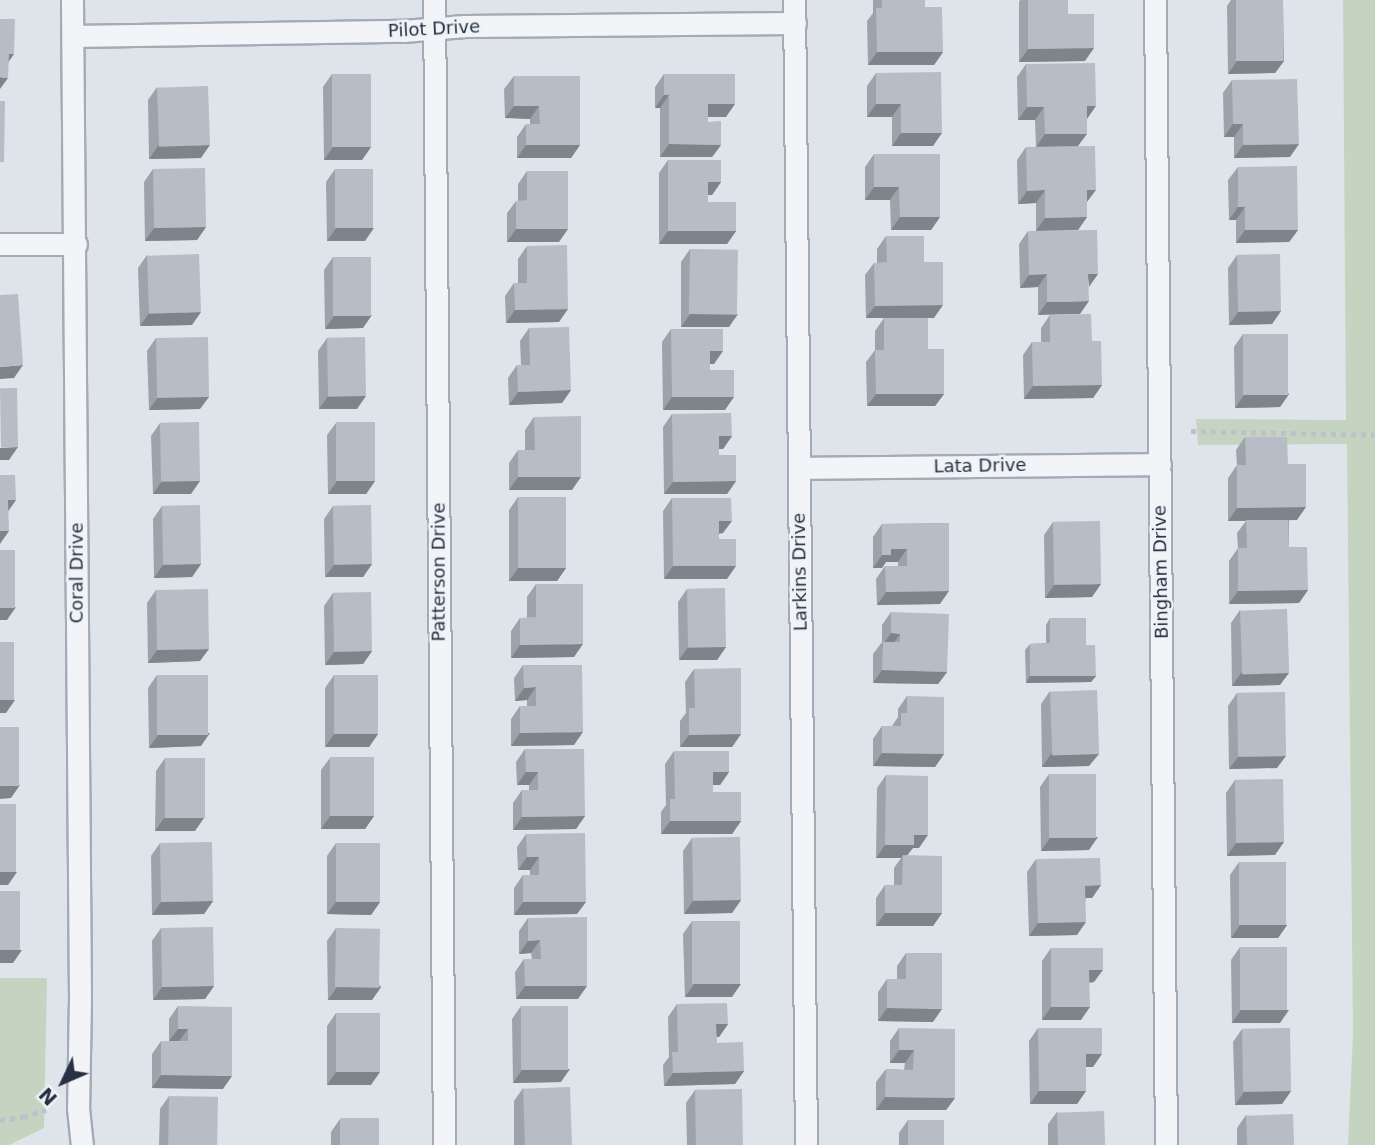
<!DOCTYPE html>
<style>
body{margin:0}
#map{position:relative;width:1375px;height:1145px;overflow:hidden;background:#dfe4ea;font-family:"DejaVu Sans",sans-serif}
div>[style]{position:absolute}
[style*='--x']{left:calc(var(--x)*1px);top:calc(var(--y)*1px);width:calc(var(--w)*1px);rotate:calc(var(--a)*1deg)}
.green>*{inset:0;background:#c5d4c0}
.path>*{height:4.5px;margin-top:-2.25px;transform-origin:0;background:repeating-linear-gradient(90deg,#bdc1c9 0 5px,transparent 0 10px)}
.roads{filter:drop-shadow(2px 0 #a4abb4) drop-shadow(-2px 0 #a4abb4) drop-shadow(0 2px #a4abb4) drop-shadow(0 -2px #a4abb4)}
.minor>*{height:21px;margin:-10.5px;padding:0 10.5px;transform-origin:10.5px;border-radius:10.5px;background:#f2f4f8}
.wall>*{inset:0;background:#9da3ab}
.shaded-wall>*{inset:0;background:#7f848b}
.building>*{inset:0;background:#b6bdc7;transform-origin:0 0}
span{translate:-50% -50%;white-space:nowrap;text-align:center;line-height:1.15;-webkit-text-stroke:5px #eff2f7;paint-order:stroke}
.street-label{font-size:18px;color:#273142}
.north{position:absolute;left:28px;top:1047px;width:70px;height:70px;-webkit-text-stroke:5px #eff2f7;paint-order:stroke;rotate:226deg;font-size:19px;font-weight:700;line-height:28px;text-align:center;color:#273142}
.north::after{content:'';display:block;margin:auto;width:24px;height:32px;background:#273142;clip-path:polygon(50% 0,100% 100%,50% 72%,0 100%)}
</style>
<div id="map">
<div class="green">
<div style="clip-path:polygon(1343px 0,1375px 0,1375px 1145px,1348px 1145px,1353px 1033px,1347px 444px,1198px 445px,1196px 419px,1346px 420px)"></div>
<div style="clip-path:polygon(0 978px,47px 978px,44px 1128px,9px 1145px,0 1145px)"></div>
</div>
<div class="path">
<div style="--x:1191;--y:431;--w:184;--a:1.2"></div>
<div style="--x:0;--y:1120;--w:23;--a:-7"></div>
<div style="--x:23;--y:1117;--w:24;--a:-17"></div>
</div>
<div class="roads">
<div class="minor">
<div style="--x:72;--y:0;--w:998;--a:89.54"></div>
<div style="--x:80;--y:998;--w:110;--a:91"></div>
<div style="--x:78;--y:1108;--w:37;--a:84"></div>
<div style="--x:434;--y:0;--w:1145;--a:89.5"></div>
<div style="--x:794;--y:0;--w:1145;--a:89.4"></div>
<div style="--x:1155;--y:0;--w:1145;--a:89.45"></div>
<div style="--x:73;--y:36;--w:330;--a:-0.9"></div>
<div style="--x:403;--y:31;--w:62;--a:-4.6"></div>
<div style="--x:465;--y:26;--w:330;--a:-0.5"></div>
<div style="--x:0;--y:244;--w:76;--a:0"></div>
<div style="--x:800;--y:468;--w:360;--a:-0.6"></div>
</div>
</div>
<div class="wall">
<div style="clip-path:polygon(873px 0,925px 0,925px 7px,943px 52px,934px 65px,868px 65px,867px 21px,873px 13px)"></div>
<div style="clip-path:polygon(1020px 0,1068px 0,1068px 14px,1085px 61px,1019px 62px,1019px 2px)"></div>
<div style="clip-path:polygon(1231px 0,1283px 0,1284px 61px,1275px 73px,1228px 74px,1227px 6px)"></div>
<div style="clip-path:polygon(1026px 64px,1087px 119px,1078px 146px,1087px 202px,1087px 217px,1078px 230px,1036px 231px,1036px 203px,1018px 204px,1017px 160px,1026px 147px,1036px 147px,1035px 120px,1018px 120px,1017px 77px)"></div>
<div style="clip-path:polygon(876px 73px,933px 146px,892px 146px,892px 117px,867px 117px,867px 86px)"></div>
<div style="clip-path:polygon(332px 74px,371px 147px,362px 160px,324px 160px,323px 87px)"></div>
<div style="clip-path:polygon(664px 74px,726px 117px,708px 117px,708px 122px,721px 145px,712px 157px,660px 157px,660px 108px,655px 108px,655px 87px)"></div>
<div style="clip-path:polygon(514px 76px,580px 145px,571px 158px,517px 158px,517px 137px,526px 124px,530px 124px,530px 119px,505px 118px,504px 89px)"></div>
<div style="clip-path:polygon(1232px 80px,1290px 157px,1234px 158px,1234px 137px,1224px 137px,1223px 93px)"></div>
<div style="clip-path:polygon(157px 87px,201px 158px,149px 159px,148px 100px)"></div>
<div style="clip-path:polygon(874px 154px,940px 217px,931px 230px,891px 230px,890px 200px,865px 200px,865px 167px)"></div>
<div style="clip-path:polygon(668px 160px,721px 182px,712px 195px,708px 195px,708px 202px,736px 231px,727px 244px,659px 244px,659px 173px)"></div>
<div style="clip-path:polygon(1238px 167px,1298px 230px,1289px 242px,1236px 243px,1236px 220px,1229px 220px,1228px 180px)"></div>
<div style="clip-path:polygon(153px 169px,206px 227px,197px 240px,145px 241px,144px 182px)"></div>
<div style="clip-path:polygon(335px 169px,365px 241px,327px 241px,326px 182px)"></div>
<div style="clip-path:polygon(527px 171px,559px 242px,507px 242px,507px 213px,516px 201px,518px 201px,518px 184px)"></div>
<div style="clip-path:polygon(1028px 231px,1098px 274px,1038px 315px,1038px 287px,1020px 288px,1019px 244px)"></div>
<div style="clip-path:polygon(886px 236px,924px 262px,934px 318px,928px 318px,928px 349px,944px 394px,935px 406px,867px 406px,866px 362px,875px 350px,875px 331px,884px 318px,866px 318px,865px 275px,874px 263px,877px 263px,877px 249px)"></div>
<div style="clip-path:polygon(527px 246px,559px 322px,506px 323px,505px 296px,514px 283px,518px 283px,518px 259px)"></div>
<div style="clip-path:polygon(690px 249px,729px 327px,681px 327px,681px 262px)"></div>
<div style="clip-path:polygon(147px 255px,192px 325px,140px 326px,138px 268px)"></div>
<div style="clip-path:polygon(1237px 255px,1281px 311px,1272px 324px,1229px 325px,1228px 268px)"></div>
<div style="clip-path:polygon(333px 257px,363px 328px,325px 329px,324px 270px)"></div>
<div style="clip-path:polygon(1050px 315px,1092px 341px,1102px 385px,1093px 398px,1024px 399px,1023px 355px,1032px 342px,1041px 342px,1041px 328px)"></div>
<div style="clip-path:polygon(529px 328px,571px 390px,562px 403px,509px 405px,508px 378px,517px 365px,521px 365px,520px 341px)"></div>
<div style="clip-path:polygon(671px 329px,714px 364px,710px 364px,710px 370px,725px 410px,663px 410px,662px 342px)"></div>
<div style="clip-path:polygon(1243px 334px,1289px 394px,1280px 407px,1235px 408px,1234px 347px)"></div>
<div style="clip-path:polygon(156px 338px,200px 409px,149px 410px,147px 351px)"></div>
<div style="clip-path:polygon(327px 338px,357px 409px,319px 409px,318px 351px)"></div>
<div style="clip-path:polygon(672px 414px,732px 436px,723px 449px,719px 449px,719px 455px,736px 481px,727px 494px,664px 494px,663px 427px)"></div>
<div style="clip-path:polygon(534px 417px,572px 490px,509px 490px,509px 463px,518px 450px,525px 450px,525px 430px)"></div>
<div style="clip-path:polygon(160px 423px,191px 494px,153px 494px,151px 436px)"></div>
<div style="clip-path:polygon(336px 423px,375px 481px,366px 494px,328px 494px,327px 435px)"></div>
<div style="clip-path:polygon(1245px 437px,1288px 464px,1297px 520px,1289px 520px,1289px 547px,1308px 590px,1299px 603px,1229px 604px,1229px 561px,1238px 548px,1237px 533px,1246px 521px,1228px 521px,1228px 478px,1237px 465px,1236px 450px)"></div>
<div style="clip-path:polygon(518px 497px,566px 568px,557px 581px,509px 581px,509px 510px)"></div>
<div style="clip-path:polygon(672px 498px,723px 533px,719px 534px,719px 539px,727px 579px,664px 579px,663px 511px)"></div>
<div style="clip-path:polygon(162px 506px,201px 564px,192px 577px,154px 578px,153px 519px)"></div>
<div style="clip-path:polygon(333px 506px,372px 564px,363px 577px,325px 577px,324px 519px)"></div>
<div style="clip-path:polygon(1053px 522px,1092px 597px,1045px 598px,1044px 535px)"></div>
<div style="clip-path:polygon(949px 523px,940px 604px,877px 605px,876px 579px,885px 566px,898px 566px,898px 562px,886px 562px,882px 568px,873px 568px,873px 537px,882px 524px)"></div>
<div style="clip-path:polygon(536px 584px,574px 657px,511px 658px,511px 631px,520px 618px,527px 618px,527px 597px)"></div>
<div style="clip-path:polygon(687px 589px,726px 647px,717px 660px,679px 660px,678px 602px)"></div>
<div style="clip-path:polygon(156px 590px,200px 661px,148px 663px,147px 603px)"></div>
<div style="clip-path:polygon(333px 593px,372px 651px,363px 664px,325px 665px,324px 606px)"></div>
<div style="clip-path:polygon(1240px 610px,1280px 685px,1232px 686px,1231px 623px)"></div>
<div style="clip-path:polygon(891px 612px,947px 672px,938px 684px,873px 683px,873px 654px,882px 642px,882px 625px)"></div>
<div style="clip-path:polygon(1050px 618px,1086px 645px,1096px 676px,1091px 682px,1026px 683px,1025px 650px,1030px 644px,1046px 643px,1046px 625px)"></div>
<div style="clip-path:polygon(523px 665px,574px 745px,511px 746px,511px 719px,520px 706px,527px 706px,527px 700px,515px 701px,514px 678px)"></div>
<div style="clip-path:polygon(694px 669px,741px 734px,732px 747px,680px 747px,680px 721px,686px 713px,685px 682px)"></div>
<div style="clip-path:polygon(157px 675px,201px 746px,149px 748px,148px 688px)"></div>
<div style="clip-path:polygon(334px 675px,378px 734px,369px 747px,325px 747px,325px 688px)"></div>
<div style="clip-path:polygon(1050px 691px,1089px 766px,1042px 767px,1041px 704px)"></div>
<div style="clip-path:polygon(1237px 693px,1277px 768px,1229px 769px,1228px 706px)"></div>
<div style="clip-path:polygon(907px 696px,944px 754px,935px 767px,873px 766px,873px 739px,882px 726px,892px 726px,898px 717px,898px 709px)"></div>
<div style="clip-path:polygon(525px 749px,585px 816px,576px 829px,513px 830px,513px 803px,522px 790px,529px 790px,529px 785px,517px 785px,516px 762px)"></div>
<div style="clip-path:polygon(674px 751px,729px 772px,720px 785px,713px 785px,713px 792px,741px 821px,732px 834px,661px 834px,661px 812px,666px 805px,665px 764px)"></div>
<div style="clip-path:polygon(165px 758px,195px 831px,155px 831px,156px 771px)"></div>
<div style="clip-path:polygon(330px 758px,374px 816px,365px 829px,321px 829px,321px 770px)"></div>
<div style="clip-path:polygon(1049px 774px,1089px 850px,1041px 851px,1040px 787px)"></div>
<div style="clip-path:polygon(886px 775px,919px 848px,913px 848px,907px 855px,942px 913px,933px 926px,876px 926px,876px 898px,885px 885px,894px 885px,894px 868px,901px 858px,876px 858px,877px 788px)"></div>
<div style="clip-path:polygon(1235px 780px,1275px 855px,1227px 856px,1226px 793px)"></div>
<div style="clip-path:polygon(526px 834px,577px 914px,514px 915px,514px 888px,523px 875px,530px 875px,530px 870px,518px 870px,517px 847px)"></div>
<div style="clip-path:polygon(692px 838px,741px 900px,732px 913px,684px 914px,683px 851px)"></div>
<div style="clip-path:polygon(160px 843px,213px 901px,204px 914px,152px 915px,151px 856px)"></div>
<div style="clip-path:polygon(336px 843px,380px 902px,371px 915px,327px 914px,327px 856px)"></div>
<div style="clip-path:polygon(1036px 859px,1101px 885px,1092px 898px,1086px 898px,1077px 935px,1029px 936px,1027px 872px)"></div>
<div style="clip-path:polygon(1239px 862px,1287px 925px,1278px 938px,1231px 938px,1230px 875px)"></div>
<div style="clip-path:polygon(528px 918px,578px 999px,516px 999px,515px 972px,524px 959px,532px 959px,531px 953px,519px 954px,519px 931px)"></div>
<div style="clip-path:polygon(692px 921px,732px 997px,685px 997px,683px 934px)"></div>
<div style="clip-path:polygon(161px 928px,214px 986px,205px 999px,153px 1000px,152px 941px)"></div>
<div style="clip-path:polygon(336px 928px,381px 987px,372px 1000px,328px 1000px,327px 941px)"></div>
<div style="clip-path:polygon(1240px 947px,1280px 1023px,1232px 1023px,1231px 960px)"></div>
<div style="clip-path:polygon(1051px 948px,1094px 982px,1089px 983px,1081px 1020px,1042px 1020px,1042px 961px)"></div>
<div style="clip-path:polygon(906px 953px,933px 1022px,878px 1021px,878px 992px,887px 979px,897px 979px,897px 966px)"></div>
<div style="clip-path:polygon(677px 1004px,728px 1024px,719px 1037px,716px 1037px,717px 1043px,744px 1071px,735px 1084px,664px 1086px,663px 1065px,669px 1057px,668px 1017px)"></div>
<div style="clip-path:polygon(178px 1006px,223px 1089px,152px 1088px,152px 1054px,161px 1041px,169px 1041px,169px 1019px)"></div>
<div style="clip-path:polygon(521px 1006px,561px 1082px,513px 1083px,512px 1019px)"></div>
<div style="clip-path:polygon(336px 1013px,371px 1085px,327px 1085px,327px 1026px)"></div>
<div style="clip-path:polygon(899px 1028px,955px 1098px,946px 1110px,876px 1110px,876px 1082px,886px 1069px,904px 1070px,905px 1063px,890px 1063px,890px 1041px)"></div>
<div style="clip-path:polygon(1038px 1028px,1093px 1067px,1086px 1067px,1086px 1091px,1077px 1104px,1030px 1104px,1029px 1041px)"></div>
<div style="clip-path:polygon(1242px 1029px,1291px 1091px,1282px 1104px,1235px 1105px,1233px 1042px)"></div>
<div style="clip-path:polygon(523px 1088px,572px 1145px,514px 1145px,514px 1101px)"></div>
<div style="clip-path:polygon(695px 1090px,743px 1145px,687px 1145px,686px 1103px)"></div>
<div style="clip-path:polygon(169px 1096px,216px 1145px,159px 1145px,160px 1109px)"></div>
<div style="clip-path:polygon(1057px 1112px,1105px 1145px,1048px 1145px,1048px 1124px)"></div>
<div style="clip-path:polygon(1246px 1115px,1294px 1145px,1237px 1145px,1237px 1128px)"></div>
<div style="clip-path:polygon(340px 1119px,379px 1145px,331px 1145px,331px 1132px)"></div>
<div style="clip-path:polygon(908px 1120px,944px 1145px,899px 1145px,899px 1133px)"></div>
</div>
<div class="shaded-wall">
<div style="clip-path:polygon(1094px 48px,1085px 61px,1019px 62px,1028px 49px)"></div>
<div style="clip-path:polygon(877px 52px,943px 52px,934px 65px,868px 65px)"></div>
<div style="clip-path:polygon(9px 54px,14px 54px,5px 67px)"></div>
<div style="clip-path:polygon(1237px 61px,1284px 61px,1275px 73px,1228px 74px)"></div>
<div style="clip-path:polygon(0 77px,8px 78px,0 89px)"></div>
<div style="clip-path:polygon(664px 95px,669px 95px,660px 108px,655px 108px)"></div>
<div style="clip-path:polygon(708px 104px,735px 104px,726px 117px,699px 117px)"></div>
<div style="clip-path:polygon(876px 104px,901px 104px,892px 117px,867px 117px)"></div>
<div style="clip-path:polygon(514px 106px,539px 106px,530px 119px,505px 118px)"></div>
<div style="clip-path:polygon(1087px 106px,1096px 106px,1087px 119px)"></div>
<div style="clip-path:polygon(1027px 107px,1044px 107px,1035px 120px,1018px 120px)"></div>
<div style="clip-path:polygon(1233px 124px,1243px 124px,1234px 137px,1224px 137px)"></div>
<div style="clip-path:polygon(901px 133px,942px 133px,933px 146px,892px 146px)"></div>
<div style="clip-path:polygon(1045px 134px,1087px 134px,1078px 146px,1036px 147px)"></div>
<div style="clip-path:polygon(669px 144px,721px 145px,712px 157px,660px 157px)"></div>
<div style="clip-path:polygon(1299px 144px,1290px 157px,1234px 158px,1243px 145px)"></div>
<div style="clip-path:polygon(210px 145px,201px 158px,149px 159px,158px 146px)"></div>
<div style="clip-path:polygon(526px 145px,580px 145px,571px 158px,517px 158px)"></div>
<div style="clip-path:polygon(333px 147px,371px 147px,362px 160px,324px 160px)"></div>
<div style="clip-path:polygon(708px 182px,721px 182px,712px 195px,699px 195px)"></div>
<div style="clip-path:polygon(874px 187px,899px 187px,890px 200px,865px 200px)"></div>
<div style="clip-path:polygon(1045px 190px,1036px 203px,1018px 204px,1027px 191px)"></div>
<div style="clip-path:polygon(1087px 190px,1096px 190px,1087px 202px)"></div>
<div style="clip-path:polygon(1238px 207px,1245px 207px,1236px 220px,1229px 220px)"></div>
<div style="clip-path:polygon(900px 217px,940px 217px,931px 230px,891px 230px)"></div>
<div style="clip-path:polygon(1087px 217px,1078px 230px,1036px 231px,1045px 218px)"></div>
<div style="clip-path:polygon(206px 227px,197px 240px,145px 241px,154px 228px)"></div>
<div style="clip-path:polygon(336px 228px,374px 228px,365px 241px,327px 241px)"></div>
<div style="clip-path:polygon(516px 229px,568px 229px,559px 242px,507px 242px)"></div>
<div style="clip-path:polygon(1245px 230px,1298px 230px,1289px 242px,1236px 243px)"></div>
<div style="clip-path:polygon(668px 231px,736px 231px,727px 244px,659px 244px)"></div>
<div style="clip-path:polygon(1047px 274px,1038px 287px,1020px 288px,1029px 275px)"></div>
<div style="clip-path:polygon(1088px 274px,1098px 274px,1089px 287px)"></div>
<div style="clip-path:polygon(1089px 301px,1080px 314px,1038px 315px,1047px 302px)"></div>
<div style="clip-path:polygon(943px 305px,934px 318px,866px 318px,875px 306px)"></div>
<div style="clip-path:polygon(568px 309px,559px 322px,506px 323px,515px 310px)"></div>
<div style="clip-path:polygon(1281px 311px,1272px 324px,1229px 325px,1238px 312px)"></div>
<div style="clip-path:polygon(201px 312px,192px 325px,140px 326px,149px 313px)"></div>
<div style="clip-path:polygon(690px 314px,738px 314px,729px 327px,681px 327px)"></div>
<div style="clip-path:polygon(372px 315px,363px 328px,325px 329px,334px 316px)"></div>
<div style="clip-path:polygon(710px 351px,723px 351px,714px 364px,701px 364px)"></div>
<div style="clip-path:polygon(23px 365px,14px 378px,0 379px,0 367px)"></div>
<div style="clip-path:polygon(1102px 385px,1093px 398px,1024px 399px,1033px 386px)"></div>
<div style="clip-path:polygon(571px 390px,562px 403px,509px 405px,518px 392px)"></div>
<div style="clip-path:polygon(876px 394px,944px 394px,935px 406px,867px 406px)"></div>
<div style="clip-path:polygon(1289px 394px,1280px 407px,1235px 408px,1244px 395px)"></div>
<div style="clip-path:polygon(328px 396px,366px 396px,357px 409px,319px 409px)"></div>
<div style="clip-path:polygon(158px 397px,209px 397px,200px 409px,149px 410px)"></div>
<div style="clip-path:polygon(672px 397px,734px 397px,725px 410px,663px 410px)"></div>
<div style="clip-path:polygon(719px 436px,732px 436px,723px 449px,710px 449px)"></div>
<div style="clip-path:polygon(18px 447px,9px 460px,0 460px,0 448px)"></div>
<div style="clip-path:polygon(518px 477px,581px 477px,572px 490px,509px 490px)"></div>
<div style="clip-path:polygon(162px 481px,200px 481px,191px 494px,153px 494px)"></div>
<div style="clip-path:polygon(337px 481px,375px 481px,366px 494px,328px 494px)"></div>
<div style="clip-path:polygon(736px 481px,727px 494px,664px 494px,673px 482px)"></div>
<div style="clip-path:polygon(8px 500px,16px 500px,7px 513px)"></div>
<div style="clip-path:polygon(1306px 507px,1297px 520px,1228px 521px,1237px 508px)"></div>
<div style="clip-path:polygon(719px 521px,732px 521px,723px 533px,710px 534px)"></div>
<div style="clip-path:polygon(0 531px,9px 531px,0 544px)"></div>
<div style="clip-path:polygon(891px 549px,907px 549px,898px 562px,886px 562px,882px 568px,873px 568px,882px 555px)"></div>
<div style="clip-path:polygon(201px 564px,192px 577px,154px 578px,163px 565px)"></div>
<div style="clip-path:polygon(372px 564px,363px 577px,325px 577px,334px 565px)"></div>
<div style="clip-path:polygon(673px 566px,736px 566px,727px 579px,664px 579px)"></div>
<div style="clip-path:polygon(518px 568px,566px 568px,557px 581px,509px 581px)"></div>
<div style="clip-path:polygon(1101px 584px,1092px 597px,1045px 598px,1054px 585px)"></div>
<div style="clip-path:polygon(1308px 590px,1299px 603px,1229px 604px,1238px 591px)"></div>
<div style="clip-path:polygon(949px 591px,940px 604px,877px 605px,886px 592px)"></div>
<div style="clip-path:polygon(16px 607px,7px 620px,0 620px,0 608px)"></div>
<div style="clip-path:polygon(891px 633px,900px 634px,891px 647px,882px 646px)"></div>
<div style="clip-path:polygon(583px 644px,574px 657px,511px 658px,520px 645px)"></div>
<div style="clip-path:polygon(688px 647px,726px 647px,717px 660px,679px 660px)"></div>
<div style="clip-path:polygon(209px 649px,200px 661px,148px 663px,157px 650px)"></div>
<div style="clip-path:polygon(372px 651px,363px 664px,325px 665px,334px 652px)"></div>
<div style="clip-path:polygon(882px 670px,947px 672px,938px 684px,873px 683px)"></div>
<div style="clip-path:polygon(1241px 673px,1289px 673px,1280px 685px,1232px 686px)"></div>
<div style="clip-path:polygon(1030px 676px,1096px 676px,1091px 682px,1026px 683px)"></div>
<div style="clip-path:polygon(536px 687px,527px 700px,515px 701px,524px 688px)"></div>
<div style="clip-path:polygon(0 700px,15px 700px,6px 713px,0 713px)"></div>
<div style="clip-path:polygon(583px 732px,574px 745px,511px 746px,520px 733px)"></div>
<div style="clip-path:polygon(210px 733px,201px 746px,149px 748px,158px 735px)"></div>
<div style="clip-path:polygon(334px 734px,378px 734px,369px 747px,325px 747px)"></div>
<div style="clip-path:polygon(741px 734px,732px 747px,680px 747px,689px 735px)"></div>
<div style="clip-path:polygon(882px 753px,944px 754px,935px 767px,873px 766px)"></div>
<div style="clip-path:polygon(1051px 754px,1099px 754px,1089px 766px,1042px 767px)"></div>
<div style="clip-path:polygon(1286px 756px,1277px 768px,1229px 769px,1238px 757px)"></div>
<div style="clip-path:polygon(526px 772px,538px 772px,529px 785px,517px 785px)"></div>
<div style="clip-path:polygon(713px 772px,729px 772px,720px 785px,704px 785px)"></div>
<div style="clip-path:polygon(20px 785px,11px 798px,0 799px,0 786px)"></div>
<div style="clip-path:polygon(330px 816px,374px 816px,365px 829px,321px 829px)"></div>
<div style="clip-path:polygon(585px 816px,576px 829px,513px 830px,522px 817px)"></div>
<div style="clip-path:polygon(164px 818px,204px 818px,195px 831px,155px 831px)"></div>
<div style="clip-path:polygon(670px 821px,741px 821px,732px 834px,661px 834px)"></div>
<div style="clip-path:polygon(914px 835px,928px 835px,919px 848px,913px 848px,905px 858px,903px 855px,901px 858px,876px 858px,885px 845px)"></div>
<div style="clip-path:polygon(1098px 837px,1089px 850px,1041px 851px,1050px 838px)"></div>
<div style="clip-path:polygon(1284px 842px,1275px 855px,1227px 856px,1236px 843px)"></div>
<div style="clip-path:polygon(527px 857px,539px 857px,530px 870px,518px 870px)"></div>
<div style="clip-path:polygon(0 872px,17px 872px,8px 885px,0 885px)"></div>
<div style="clip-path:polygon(1101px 885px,1092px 898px,1076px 898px,1085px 886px)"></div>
<div style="clip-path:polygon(741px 900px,732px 913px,684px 914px,693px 901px)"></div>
<div style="clip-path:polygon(213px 901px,204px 914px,152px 915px,161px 902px)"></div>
<div style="clip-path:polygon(336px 902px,380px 902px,371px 915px,327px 914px)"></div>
<div style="clip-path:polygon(523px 902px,586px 902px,577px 914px,514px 915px)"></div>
<div style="clip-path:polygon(885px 913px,942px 913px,933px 926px,876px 926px)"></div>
<div style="clip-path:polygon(1086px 922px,1077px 935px,1029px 936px,1038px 923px)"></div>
<div style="clip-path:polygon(1240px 925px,1287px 925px,1278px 938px,1231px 938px)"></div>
<div style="clip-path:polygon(540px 940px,531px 953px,519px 954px,528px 941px)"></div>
<div style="clip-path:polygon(0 950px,22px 950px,13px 963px,0 963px)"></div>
<div style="clip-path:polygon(1089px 970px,1103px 970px,1094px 982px,1080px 983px)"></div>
<div style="clip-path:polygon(694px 984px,741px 984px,732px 997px,685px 997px)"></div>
<div style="clip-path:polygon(214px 986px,205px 999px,153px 1000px,162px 987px)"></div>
<div style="clip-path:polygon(525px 986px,587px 986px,578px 999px,516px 999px)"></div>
<div style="clip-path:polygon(337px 987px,381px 987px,372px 1000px,328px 1000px)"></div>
<div style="clip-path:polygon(1051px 1007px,1090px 1007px,1081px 1020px,1042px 1020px)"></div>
<div style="clip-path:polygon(887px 1008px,942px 1009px,933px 1022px,878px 1021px)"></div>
<div style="clip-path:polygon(1241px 1010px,1289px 1010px,1280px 1023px,1232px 1023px)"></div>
<div style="clip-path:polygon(716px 1024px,728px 1024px,719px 1037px,707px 1037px)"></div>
<div style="clip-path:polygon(178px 1029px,188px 1029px,179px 1041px,169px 1041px)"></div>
<div style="clip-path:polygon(899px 1050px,914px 1050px,905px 1063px,890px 1063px)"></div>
<div style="clip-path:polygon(1086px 1054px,1102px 1054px,1093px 1067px,1077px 1067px)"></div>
<div style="clip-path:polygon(570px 1069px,561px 1082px,513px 1083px,522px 1070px)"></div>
<div style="clip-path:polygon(744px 1071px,735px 1084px,664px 1086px,673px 1073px)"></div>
<div style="clip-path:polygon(336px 1072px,380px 1072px,371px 1085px,327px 1085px)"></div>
<div style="clip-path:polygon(161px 1075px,232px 1076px,223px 1089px,152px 1088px)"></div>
<div style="clip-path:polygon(1039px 1091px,1086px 1091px,1077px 1104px,1030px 1104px)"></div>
<div style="clip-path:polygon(1291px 1091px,1282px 1104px,1235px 1105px,1244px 1092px)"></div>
<div style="clip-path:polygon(885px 1097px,955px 1098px,946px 1110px,876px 1110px)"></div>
</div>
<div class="building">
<div style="clip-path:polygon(882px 0,925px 0,925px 7px,942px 7px,943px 52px,877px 52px,876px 8px,882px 8px)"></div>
<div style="clip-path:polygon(1028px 0,1068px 0,1068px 14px,1094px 14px,1094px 48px,1028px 49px)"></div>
<div style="left:1236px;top:0;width:47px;height:61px"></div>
<div style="clip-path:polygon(0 19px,15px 19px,14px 54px,9px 54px,8px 78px,0 77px)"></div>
<div style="clip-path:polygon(1095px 63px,1096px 106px,1087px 106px,1087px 134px,1045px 134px,1044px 107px,1027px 107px,1026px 64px)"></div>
<div style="clip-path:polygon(941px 72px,942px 133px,901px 133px,901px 104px,876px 104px,876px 73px)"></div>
<div style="left:332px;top:74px;width:39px;height:73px"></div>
<div style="clip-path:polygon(664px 74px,735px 74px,735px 104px,708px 104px,708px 122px,721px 121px,721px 145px,669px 144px,669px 95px,664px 95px)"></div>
<div style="clip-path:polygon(514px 76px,580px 76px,580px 145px,526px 145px,526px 124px,540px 124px,539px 106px,514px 106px)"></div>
<div style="clip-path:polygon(1297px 79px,1299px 144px,1243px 145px,1243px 124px,1233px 124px,1232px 80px)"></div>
<div style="left:208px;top:86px;width:59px;height:51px;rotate:88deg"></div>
<div style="clip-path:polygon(0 101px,5px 101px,4px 162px,0 162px)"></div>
<div style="clip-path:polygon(1095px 146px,1096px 190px,1087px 190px,1087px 217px,1045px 218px,1045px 190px,1027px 191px,1026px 147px)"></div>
<div style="clip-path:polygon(874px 154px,940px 154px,940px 217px,900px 217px,899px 187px,874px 187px)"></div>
<div style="clip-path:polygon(668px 160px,721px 160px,721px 182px,708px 182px,708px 202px,736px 202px,736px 231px,668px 231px)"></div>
<div style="clip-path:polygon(1297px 166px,1298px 230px,1245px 230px,1245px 207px,1238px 207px,1238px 167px)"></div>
<div style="left:205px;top:168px;width:59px;height:52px;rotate:89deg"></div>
<div style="left:335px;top:169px;width:38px;height:59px"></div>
<div style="clip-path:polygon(527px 171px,568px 171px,568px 229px,516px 229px,516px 201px,527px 200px)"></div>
<div style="clip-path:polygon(1097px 230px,1098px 274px,1088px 274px,1089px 301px,1047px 302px,1047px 274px,1029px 275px,1028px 231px)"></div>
<div style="clip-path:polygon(886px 236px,924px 236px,924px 262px,943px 262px,943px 305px,875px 306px,874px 263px,887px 262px)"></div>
<div style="clip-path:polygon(567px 245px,568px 309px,515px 310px,514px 283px,527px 283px,527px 246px)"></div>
<div style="left:690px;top:249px;width:48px;height:65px;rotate:1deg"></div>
<div style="left:199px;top:254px;width:58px;height:52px;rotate:88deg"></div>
<div style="left:1280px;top:254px;width:57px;height:43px;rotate:89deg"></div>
<div style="left:333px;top:257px;width:38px;height:59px"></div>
<div style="clip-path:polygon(18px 294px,23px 365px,0 367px,0 295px)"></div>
<div style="clip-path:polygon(1091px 314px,1092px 341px,1101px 341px,1102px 385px,1033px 386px,1032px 342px,1050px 342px,1050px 315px)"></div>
<div style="clip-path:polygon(884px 318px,928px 318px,928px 349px,944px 349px,944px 394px,876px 394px,875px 350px,884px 350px)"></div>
<div style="clip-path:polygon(569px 327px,571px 390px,518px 392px,517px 365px,530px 365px,529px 328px)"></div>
<div style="clip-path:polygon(671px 329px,723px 329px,723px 351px,710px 351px,710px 370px,734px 370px,734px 397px,672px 397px)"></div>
<div style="left:1243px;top:334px;width:45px;height:61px"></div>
<div style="left:208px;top:337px;width:60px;height:52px;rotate:89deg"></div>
<div style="left:365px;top:337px;width:59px;height:38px;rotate:89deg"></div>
<div style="left:17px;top:388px;width:59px;height:17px;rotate:89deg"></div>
<div style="clip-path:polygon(731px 413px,732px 436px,719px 436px,719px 455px,736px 455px,736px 481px,673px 482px,672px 414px)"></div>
<div style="clip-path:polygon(581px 416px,581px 477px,518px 477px,518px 450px,535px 450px,534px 417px)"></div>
<div style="left:199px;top:422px;width:59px;height:39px;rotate:89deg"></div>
<div style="left:375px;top:422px;width:59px;height:39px;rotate:90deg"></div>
<div style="clip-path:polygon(1245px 437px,1287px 437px,1288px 464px,1306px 464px,1306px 507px,1237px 508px,1237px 465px,1246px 465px)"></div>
<div style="clip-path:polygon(0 475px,15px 475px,16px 500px,8px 500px,9px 531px,0 531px)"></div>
<div style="left:518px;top:497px;width:48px;height:71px"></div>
<div style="clip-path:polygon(672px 498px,731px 498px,732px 521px,719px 521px,719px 539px,736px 539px,736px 566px,673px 566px)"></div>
<div style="left:200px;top:505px;width:59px;height:38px;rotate:89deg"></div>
<div style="left:371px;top:505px;width:59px;height:38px;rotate:89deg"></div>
<div style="clip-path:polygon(1246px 520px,1288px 520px,1289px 547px,1307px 547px,1308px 590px,1238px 591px,1238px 548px,1247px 548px)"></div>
<div style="left:1100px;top:521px;width:63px;height:47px;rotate:89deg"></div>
<div style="clip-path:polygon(949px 523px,949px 591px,886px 592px,885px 566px,907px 566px,907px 549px,891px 549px,891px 555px,882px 555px,882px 524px)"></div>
<div style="left:0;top:550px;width:15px;height:58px"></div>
<div style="clip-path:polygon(536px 584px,583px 584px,583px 644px,520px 645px,520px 618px,536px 617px)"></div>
<div style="left:725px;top:588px;width:59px;height:38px;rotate:89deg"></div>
<div style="left:208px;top:589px;width:60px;height:52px;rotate:89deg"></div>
<div style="left:371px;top:592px;width:59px;height:38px;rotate:89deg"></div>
<div style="left:1287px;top:609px;width:64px;height:47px;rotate:88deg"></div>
<div style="clip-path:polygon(891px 612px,949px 614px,947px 672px,882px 670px,883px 642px,900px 642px,900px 634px,891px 633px)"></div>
<div style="clip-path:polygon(1050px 618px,1086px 618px,1086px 645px,1095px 645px,1096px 676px,1030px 676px,1030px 644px,1050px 643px)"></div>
<div style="left:0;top:642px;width:14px;height:58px"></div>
<div style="clip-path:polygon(523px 665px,582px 665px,583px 732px,520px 733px,520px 706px,536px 706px,536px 687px,524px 688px)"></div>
<div style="clip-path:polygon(741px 668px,741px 734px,689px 735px,689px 708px,695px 708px,694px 669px)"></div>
<div style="left:157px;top:675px;width:51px;height:60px"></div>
<div style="left:334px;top:675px;width:44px;height:59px"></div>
<div style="left:1097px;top:690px;width:64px;height:47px;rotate:88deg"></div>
<div style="left:1285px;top:692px;width:64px;height:48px;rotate:89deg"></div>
<div style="clip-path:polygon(907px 696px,944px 697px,944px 754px,882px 753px,882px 726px,901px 726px,901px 713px,907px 713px)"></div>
<div style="left:0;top:727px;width:19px;height:59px"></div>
<div style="clip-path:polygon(525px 749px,584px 749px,585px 816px,522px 817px,522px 790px,538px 790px,538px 772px,526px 772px)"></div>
<div style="clip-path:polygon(674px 751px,729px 751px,729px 772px,713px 772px,713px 792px,741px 792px,741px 821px,670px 821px,670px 799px,675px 799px)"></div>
<div style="left:374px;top:757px;width:59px;height:44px;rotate:90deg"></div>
<div style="left:165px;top:758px;width:40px;height:60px"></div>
<div style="left:1049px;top:774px;width:47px;height:64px"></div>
<div style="clip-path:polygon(886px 775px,928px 776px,928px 835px,914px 835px,914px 845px,885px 845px)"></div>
<div style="left:1283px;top:779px;width:63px;height:48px;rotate:89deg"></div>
<div style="left:0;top:804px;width:16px;height:68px"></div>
<div style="clip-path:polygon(585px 833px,586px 902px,523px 902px,523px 875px,539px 875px,539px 857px,527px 857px,526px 834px)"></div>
<div style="left:740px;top:837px;width:63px;height:48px;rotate:89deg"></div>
<div style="left:212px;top:842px;width:59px;height:52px;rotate:89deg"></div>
<div style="left:336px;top:843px;width:44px;height:59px"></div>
<div style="clip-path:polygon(903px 855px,942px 856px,942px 913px,885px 913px,885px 885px,902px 885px)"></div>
<div style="clip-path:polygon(1100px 858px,1101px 885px,1085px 886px,1086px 922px,1038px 923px,1036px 859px)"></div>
<div style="left:1239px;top:862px;width:47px;height:63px"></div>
<div style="left:0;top:891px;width:20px;height:59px"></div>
<div style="clip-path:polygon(587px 917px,587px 986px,525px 986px,524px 959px,541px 959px,540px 940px,528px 941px,528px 918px)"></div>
<div style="left:692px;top:921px;width:48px;height:63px"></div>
<div style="left:213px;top:927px;width:59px;height:52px;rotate:89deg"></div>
<div style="left:336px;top:928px;width:44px;height:59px;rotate:1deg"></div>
<div style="left:1240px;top:947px;width:47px;height:63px"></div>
<div style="clip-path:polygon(1051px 948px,1103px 948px,1103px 970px,1089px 970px,1090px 1007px,1051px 1007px)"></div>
<div style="clip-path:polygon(906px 953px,942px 953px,942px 1009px,887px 1008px,887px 979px,906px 979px)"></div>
<div style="clip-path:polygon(727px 1003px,728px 1024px,716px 1024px,717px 1043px,743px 1042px,744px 1071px,673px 1073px,672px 1052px,678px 1052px,677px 1004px)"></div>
<div style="clip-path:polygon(178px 1006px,232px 1007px,232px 1076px,161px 1075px,161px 1041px,188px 1041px,188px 1029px,178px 1029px)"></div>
<div style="left:521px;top:1006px;width:47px;height:64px"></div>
<div style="left:336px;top:1013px;width:44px;height:59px"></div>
<div style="clip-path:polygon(899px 1028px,955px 1029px,955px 1098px,885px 1097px,886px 1069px,913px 1070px,914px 1050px,899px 1050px)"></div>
<div style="clip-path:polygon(1038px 1028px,1102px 1028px,1102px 1054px,1086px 1054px,1086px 1091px,1039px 1091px)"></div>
<div style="left:1290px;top:1028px;width:63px;height:48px;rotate:89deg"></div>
<div style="left:570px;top:1087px;width:58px;height:47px;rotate:88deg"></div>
<div style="left:742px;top:1089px;width:56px;height:47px;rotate:89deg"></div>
<div style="left:169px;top:1096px;width:49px;height:49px;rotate:1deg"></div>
<div style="left:1104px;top:1111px;width:34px;height:47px;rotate:88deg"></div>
<div style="left:1293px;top:1114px;width:31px;height:47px;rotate:88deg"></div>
<div style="left:379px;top:1118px;width:27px;height:39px;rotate:90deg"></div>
<div style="left:908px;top:1120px;width:36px;height:25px"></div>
</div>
<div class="street-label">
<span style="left:434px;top:29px;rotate:-3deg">Pilot Drive</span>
<span style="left:980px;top:466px;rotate:-1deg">Lata Drive</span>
<span style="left:439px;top:572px;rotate:-90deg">Patterson Drive</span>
<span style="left:800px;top:572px;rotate:-91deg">Larkins Drive</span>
<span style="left:1161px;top:572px;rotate:-91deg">Bingham Drive</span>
<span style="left:77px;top:573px;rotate:-90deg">Coral Drive</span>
</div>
<div class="north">N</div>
</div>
